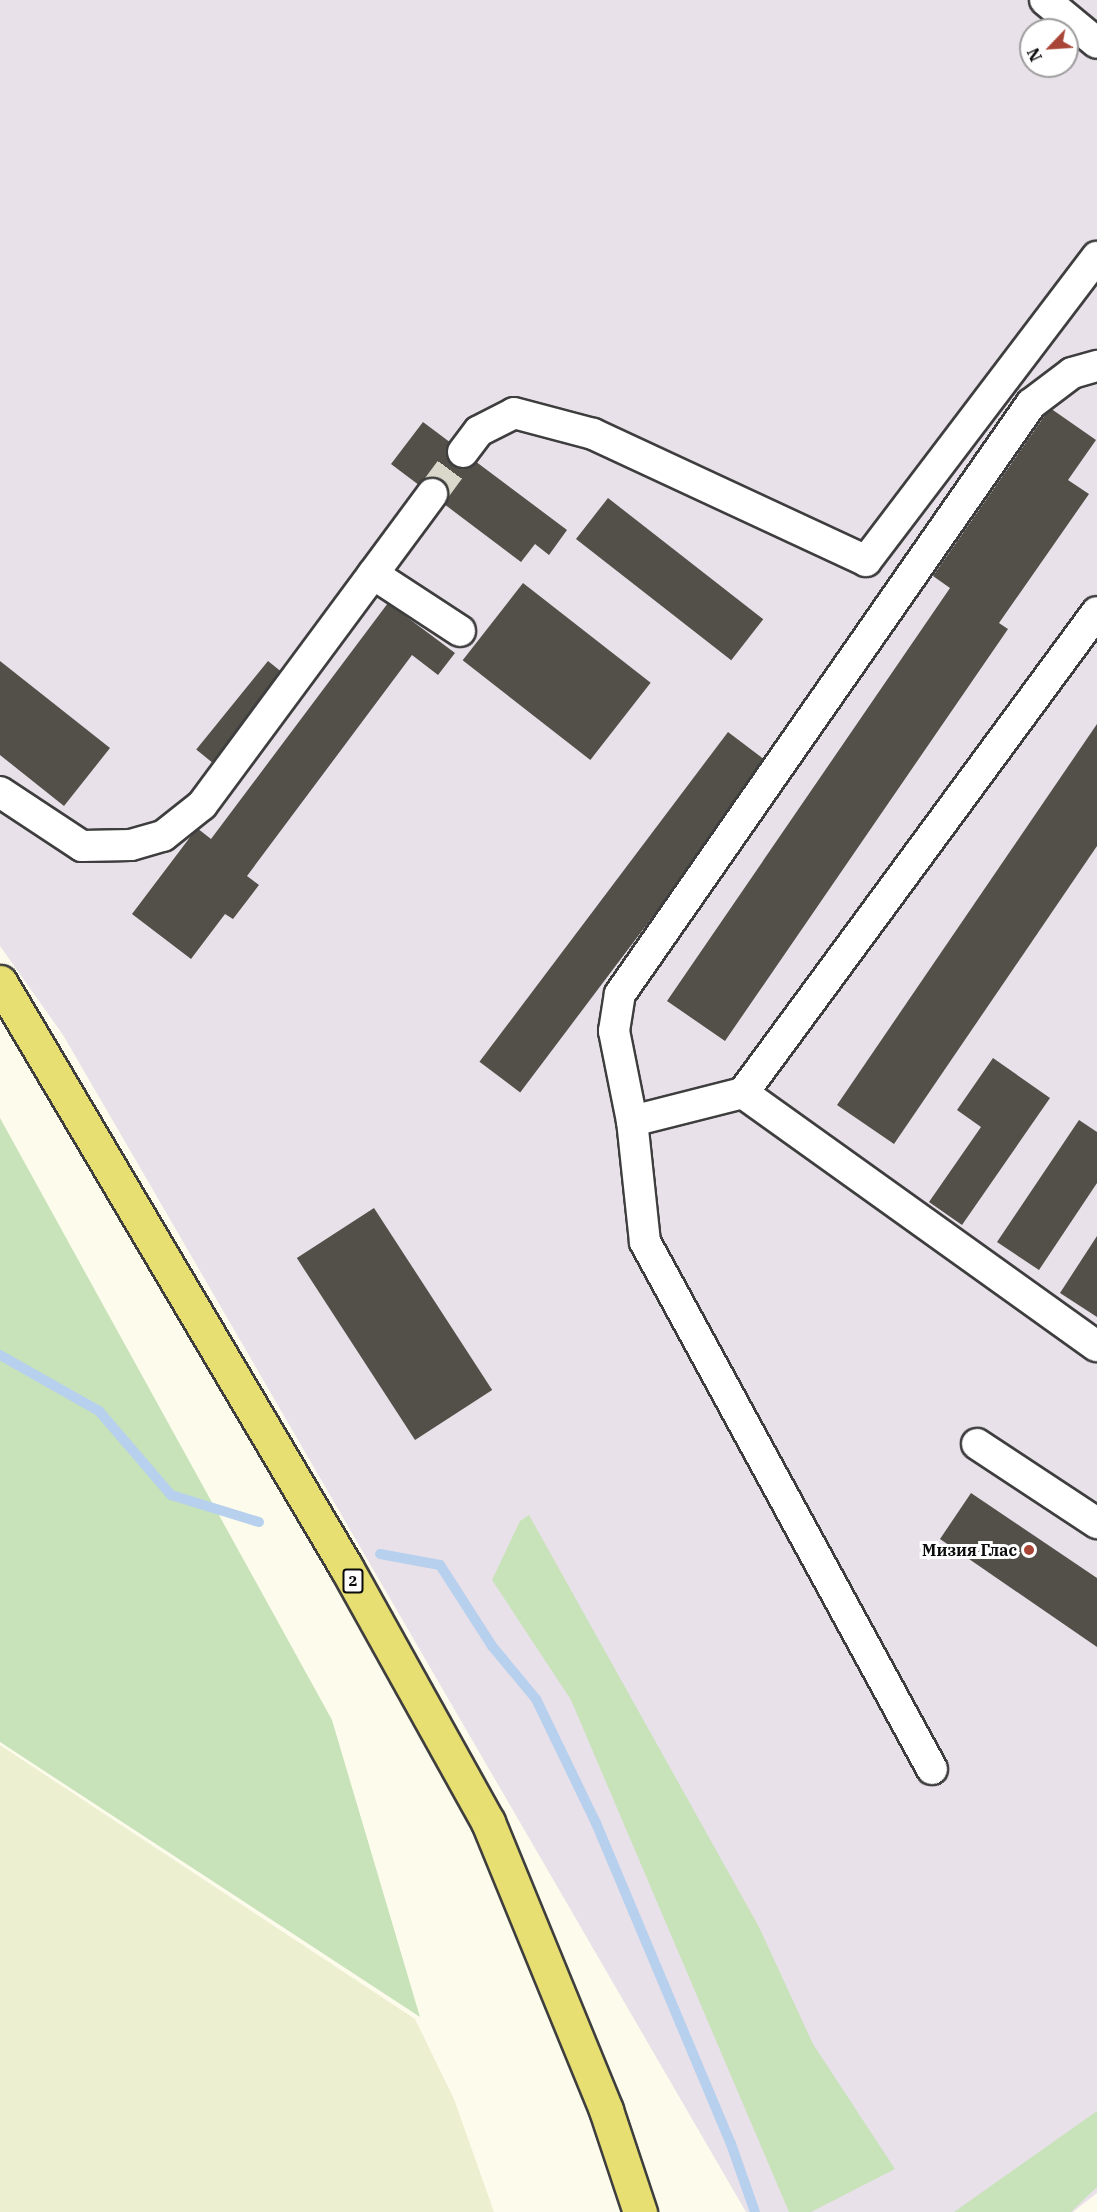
<!DOCTYPE html>
<meta charset="utf-8">
<style>
body{margin:0}
#map{position:relative;width:1097px;height:2212px;overflow:hidden;background:#fdfcec;font-family:"IBM Plex Serif",serif}
div>[style]{position:absolute}
[style*='--x']{left:calc(var(--x)*1px);top:calc(var(--y)*1px);width:calc(var(--w)*1px);rotate:calc(var(--a)*1deg)}
.industrial>*{inset:0;background:#e9e1e9}
.farmland>*{inset:0;background:#ecefd0}
.green>*{inset:0;background:#c8e2ba}
.stream>*{height:10px;margin:-5px;padding:0 5px;transform-origin:5px;border-radius:5px;background:#b7d0ee}
.building>*{inset:0;background:#534f49;transform-origin:0 0}
.minor-tunnel>*{height:30px;margin-top:-15px;transform-origin:0;background:repeating-linear-gradient(90deg,#d9d8ca 0 30px,transparent 0 45px)}
.roads{filter:drop-shadow(2px 0 #3e3e3e) drop-shadow(-2px 0 #3e3e3e) drop-shadow(0 2px #3e3e3e) drop-shadow(0 -2px #3e3e3e)}
.minor>*{height:30px;margin:-15px;padding:0 15px;transform-origin:15px;border-radius:15px;background:#fff}
.primary>*{height:33px;margin:-16.5px;padding:0 16.5px;transform-origin:16.5px;border-radius:16.5px;background:#e7df72}
.dots>*{width:16px;height:16px;translate:-50% -50%;box-sizing:border-box;border:3px solid #fff;border-radius:50%}
span{translate:-50% -50%;white-space:nowrap;text-align:center;line-height:1.15;-webkit-text-stroke:6px #fff;paint-order:stroke}
.shield-label span{padding:2px 4px;background:#fff;border:2px solid;border-radius:4px;-webkit-text-stroke-width:0}
.shield-label{font-size:15px;color:#0b0b0b;font-weight:700}
.poi-label{font-size:16px;color:#0b0b0b;font-weight:700}
.right{translate:-100% -50%;text-align:right}
.north{position:absolute;left:1019px;top:18px;width:60px;height:60px;box-sizing:border-box;background:#fff;border:2px solid #9d9d9d;border-radius:50%;rotate:245deg;font-size:16px;font-weight:700;line-height:24px;text-align:center;color:#0b0b0b}
.north::after{content:'';display:block;margin:auto;width:21px;height:27px;background:#a94536;clip-path:polygon(50% 0,100% 100%,50% 72%,0 100%)}
</style>
<div id="map">
<div class="industrial">
<div style="clip-path:polygon(evenodd,0 0,1097px 0,1097px 2193px,1073px 2212px,746px 2212px,63px 1035px,0 946px,0 0,1031px 30px,1067px 30px,1067px 66px,1031px 66px,1031px 30px)"></div>
</div>
<div class="farmland">
<div style="clip-path:polygon(0 1745px,415px 2019px,454px 2099px,494px 2212px,0 2212px)"></div>
</div>
<div class="green">
<div style="clip-path:polygon(0 1118px,332px 1720px,420px 2017px,0 1742px)"></div>
<div style="clip-path:polygon(529px 1515px,759px 1927px,813px 2044px,895px 2169px,811px 2212px,789px 2212px,571px 1700px,492px 1580px,520px 1521px)"></div>
<div style="clip-path:polygon(1097px 2111px,1097px 2187px,1071px 2212px,954px 2212px)"></div>
</div>
<div class="stream">
<div style="--x:0;--y:1355;--w:114;--a:29.5"></div>
<div style="--x:99;--y:1411;--w:111;--a:49.4"></div>
<div style="--x:171;--y:1495;--w:92;--a:17.1"></div>
<div style="--x:380;--y:1554;--w:61;--a:10.4"></div>
<div style="--x:440;--y:1565;--w:96;--a:57.3"></div>
<div style="--x:492;--y:1646;--w:69;--a:50.3"></div>
<div style="--x:536;--y:1699;--w:138;--a:64.2"></div>
<div style="--x:596;--y:1823;--w:348;--a:67.2"></div>
<div style="--x:731;--y:2144;--w:72;--a:70.6"></div>
</div>
<div class="building">
<div style="clip-path:polygon(1050px 408px,1096px 440px,1068px 480px,1089px 494px,999px 623px,1008px 629px,725px 1041px,667px 1001px,950px 588px,933px 576px)"></div>
<div style="clip-path:polygon(423px 422px,567px 530px,549px 555px,535px 544px,521px 562px,391px 464px)"></div>
<div style="left:608px;top:498px;width:197px;height:52px;rotate:38deg"></div>
<div style="left:523px;top:583px;width:162px;height:98px;rotate:38deg"></div>
<div style="clip-path:polygon(388px 603px,455px 653px,438px 675px,412px 655px,247px 876px,259px 885px,233px 919px,225px 914px,191px 959px,132px 914px,197px 828px,211px 839px)"></div>
<div style="clip-path:polygon(0 661px,110px 748px,64px 806px,0 755px)"></div>
<div style="left:268px;top:661px;width:26px;height:114px;rotate:39deg"></div>
<div style="clip-path:polygon(1097px 724px,1097px 846px,894px 1144px,837px 1105px)"></div>
<div style="left:728px;top:732px;width:51px;height:413px;rotate:37deg"></div>
<div style="clip-path:polygon(993px 1058px,1050px 1098px,962px 1225px,929px 1202px,981px 1127px,957px 1110px)"></div>
<div style="clip-path:polygon(1079px 1120px,1097px 1132px,1097px 1183px,1039px 1270px,997px 1242px)"></div>
<div style="left:374px;top:1208px;width:217px;height:92px;rotate:57deg"></div>
<div style="clip-path:polygon(1097px 1236px,1097px 1317px,1060px 1293px)"></div>
<div style="clip-path:polygon(971px 1493px,1097px 1578px,1097px 1647px,940px 1539px)"></div>
</div>
<div class="minor-tunnel">
<div style="--x:432;--y:494;--w:52;--a:-53.6"></div>
</div>
<div class="roads">
<div class="minor">
<div style="--x:1045;--y:0;--w:67;--a:39.6"></div>
<div style="--x:463;--y:452;--w:26;--a:-53"></div>
<div style="--x:479;--y:431;--w:39;--a:-27"></div>
<div style="--x:514;--y:413;--w:82;--a:14.9"></div>
<div style="--x:593;--y:434;--w:301;--a:24.9"></div>
<div style="--x:866;--y:561;--w:382;--a:-52.8"></div>
<div style="--x:373;--y:574;--w:104;--a:33.2"></div>
<div style="--x:0;--y:792;--w:98;--a:33.4"></div>
<div style="--x:82;--y:846;--w:49;--a:-1.2"></div>
<div style="--x:131;--y:845;--w:33;--a:-16"></div>
<div style="--x:163;--y:836;--w:50;--a:-38.5"></div>
<div style="--x:202;--y:805;--w:387;--a:-53.5"></div>
<div style="--x:743;--y:1093;--w:597;--a:-53.65"></div>
<div style="--x:632;--y:1121;--w:114;--a:-14.2"></div>
<div style="--x:743;--y:1093;--w:435;--a:35.6"></div>
<div style="--x:977;--y:1444;--w:144;--a:33.4"></div>
<div style="--x:932;--y:1769;--w:600;--a:-118.57"></div>
<div style="--x:645;--y:1242;--w:122;--a:-96.1"></div>
<div style="--x:632;--y:1121;--w:92;--a:-101.3"></div>
<div style="--x:614;--y:1031;--w:37;--a:-81"></div>
<div style="--x:620;--y:994;--w:719;--a:-55.14"></div>
<div style="--x:1031;--y:404;--w:51;--a:-37.1"></div>
<div style="--x:1072;--y:373;--w:26;--a:-16"></div>
</div>
<div class="primary">
<div style="--x:0;--y:982;--w:680;--a:59.4"></div>
<div style="--x:346;--y:1567;--w:292;--a:60.9"></div>
<div style="--x:488;--y:1822;--w:311;--a:67.7"></div>
<div style="--x:606;--y:2110;--w:108;--a:71.6"></div>
</div>
</div>
<div class="dots">
<div style="left:1029px;top:1550px;background:#a94536"></div>
</div>
<div class="shield-label">
<span style="left:353px;top:1581px">2</span>
</div>
<div class="poi-label">
<span class="right" style="left:1017px;top:1550px">Мизия Глас</span>
</div>
<div class="north">N</div>
</div>
